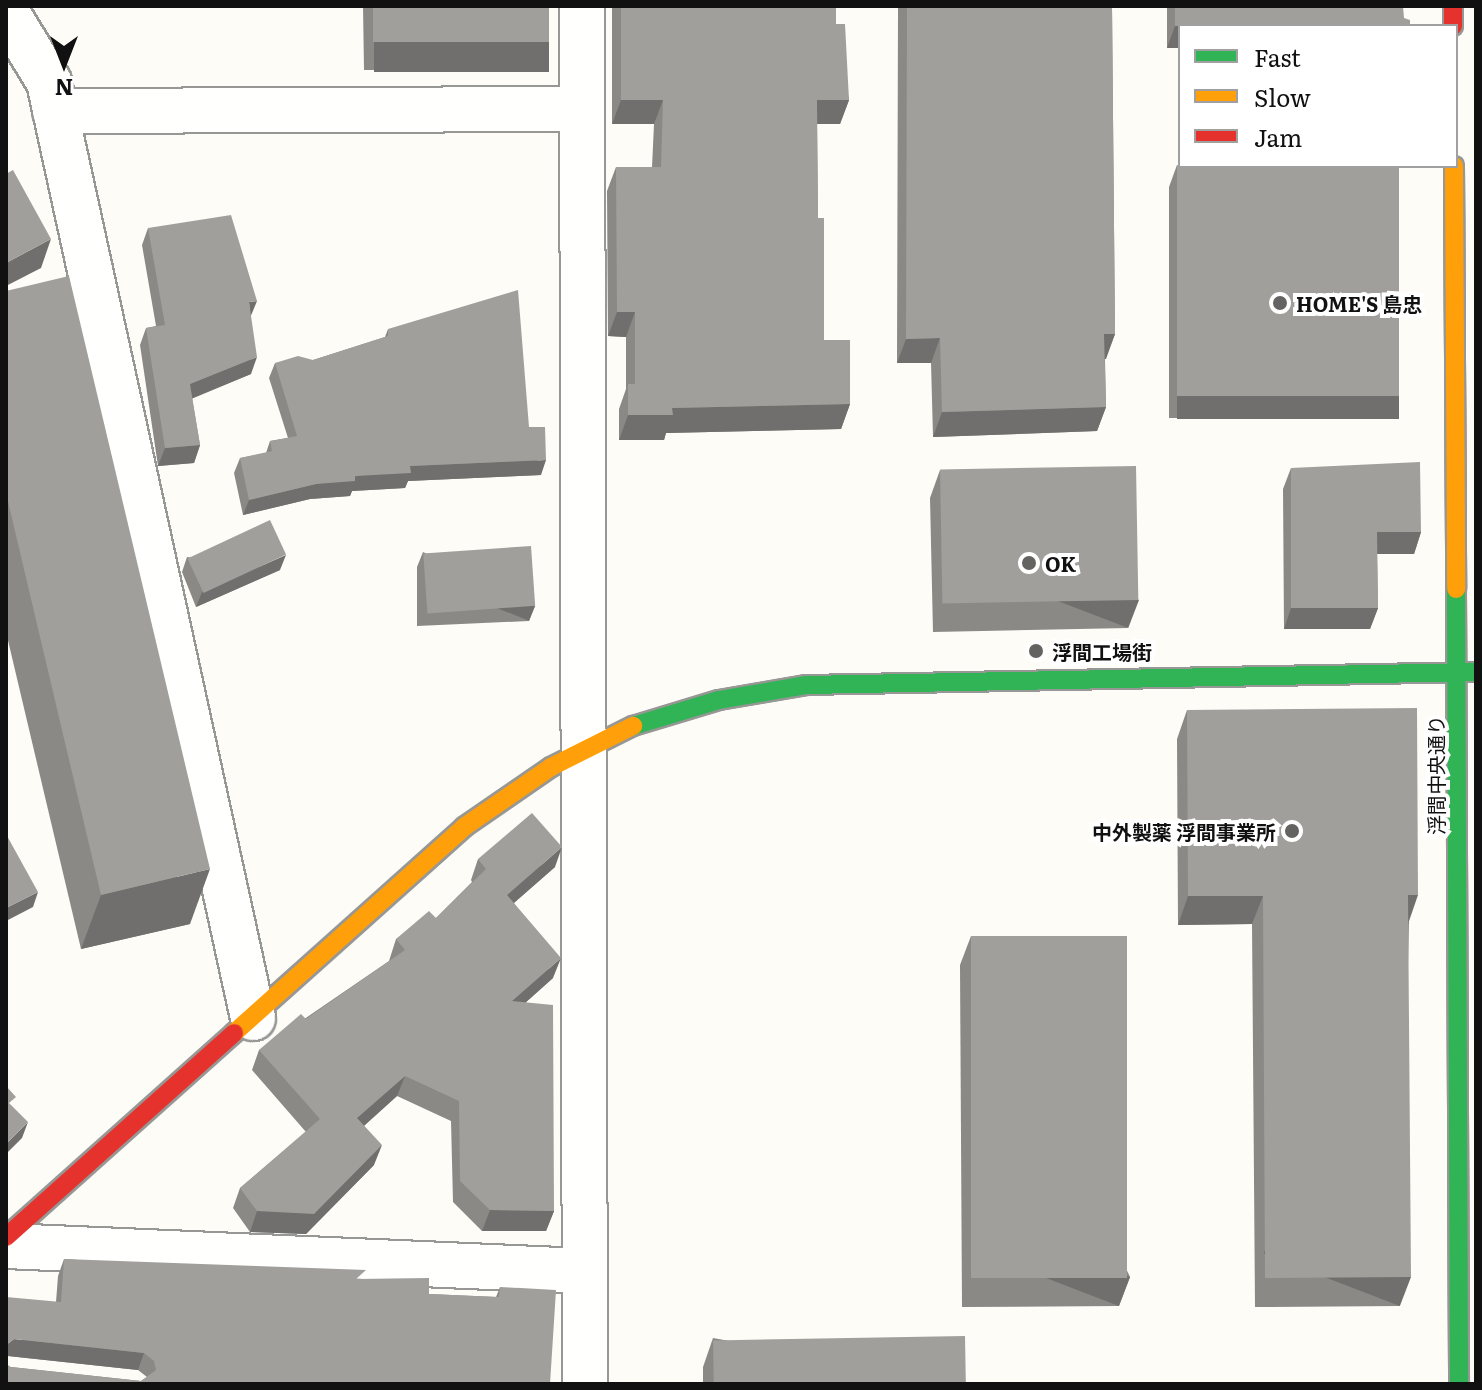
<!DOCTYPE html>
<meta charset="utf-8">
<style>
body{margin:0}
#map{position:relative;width:1482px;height:1390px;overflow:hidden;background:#fdfcf7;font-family:Literata,"Noto Sans JP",serif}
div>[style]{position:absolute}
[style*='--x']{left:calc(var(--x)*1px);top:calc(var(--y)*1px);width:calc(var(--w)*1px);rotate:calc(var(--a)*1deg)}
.roads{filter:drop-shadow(2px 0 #979795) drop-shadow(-2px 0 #979795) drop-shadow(0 2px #979795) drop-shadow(0 -2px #979795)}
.street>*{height:44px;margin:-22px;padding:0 22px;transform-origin:22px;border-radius:22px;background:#fffffe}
.fast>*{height:18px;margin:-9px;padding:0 9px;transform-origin:9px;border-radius:9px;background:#30b455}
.slow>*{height:18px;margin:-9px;padding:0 9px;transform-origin:9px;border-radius:9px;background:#ff9f0a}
.jam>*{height:18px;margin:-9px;padding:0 9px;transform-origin:9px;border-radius:9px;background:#e5322d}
.wall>*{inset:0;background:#8a8986}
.shaded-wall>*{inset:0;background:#716f6d;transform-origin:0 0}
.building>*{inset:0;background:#a19f9c;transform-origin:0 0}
.dots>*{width:22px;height:22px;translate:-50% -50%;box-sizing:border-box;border:4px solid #fff;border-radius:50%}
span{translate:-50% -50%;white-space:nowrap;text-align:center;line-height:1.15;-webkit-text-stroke:8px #fff;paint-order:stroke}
.poi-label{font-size:20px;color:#111;font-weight:700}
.left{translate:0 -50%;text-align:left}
.right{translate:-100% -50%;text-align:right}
.street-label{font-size:20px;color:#111}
.frame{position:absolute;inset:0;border:8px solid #111;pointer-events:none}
.legend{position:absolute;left:1178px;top:24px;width:280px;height:144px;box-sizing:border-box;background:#fff;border:2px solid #a0a0a0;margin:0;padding:10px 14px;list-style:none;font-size:24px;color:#111}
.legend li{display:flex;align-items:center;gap:16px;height:40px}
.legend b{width:40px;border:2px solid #a0a0a0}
.north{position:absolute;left:24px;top:24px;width:80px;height:80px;-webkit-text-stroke:6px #fff;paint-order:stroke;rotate:180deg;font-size:22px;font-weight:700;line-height:32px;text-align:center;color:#111}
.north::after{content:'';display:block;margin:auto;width:28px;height:36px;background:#111;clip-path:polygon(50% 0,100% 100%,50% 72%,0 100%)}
</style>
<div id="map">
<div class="roads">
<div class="street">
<div style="--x:582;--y:6;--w:1378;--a:89.88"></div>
<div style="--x:6;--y:11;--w:83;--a:58.8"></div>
<div style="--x:49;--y:82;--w:958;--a:77.7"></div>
<div style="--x:55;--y:111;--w:527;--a:-0.22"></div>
<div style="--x:6;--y:1246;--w:579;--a:2.48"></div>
</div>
<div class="fast">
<div style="--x:1456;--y:589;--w:795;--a:89.78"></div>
<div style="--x:633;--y:726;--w:90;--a:-16.8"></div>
<div style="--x:719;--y:700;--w:88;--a:-9.8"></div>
<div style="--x:806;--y:685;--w:670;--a:-1.11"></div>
</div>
<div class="slow">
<div style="--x:1454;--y:166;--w:423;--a:89.7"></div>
<div style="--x:234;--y:1033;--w:309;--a:-41.8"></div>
<div style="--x:464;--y:827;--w:106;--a:-34.6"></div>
<div style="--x:551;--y:767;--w:92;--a:-26.6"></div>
</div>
<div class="jam">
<div style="--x:1453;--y:6;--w:20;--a:90"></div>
<div style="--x:6;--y:1237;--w:306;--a:-41.8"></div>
</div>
</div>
<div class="wall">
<div style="clip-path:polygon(363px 6px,549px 6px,549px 42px,539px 70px,364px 70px)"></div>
<div style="clip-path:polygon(612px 6px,836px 6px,836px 24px,849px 100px,840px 124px,817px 124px,818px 218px,824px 340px,850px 404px,841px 429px,666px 433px,664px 440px,619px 440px,619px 409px,626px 389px,626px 337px,608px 336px,607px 191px,616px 167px,652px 167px,654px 124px,612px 124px)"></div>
<div style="clip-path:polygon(898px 6px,1112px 6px,1115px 334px,1105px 359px,1106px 407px,1097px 431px,933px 437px,931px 363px,897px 363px)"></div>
<div style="clip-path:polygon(1167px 6px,1403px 6px,1180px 26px,1180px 48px,1167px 48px)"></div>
<div style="clip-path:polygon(1177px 165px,1391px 418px,1169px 418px,1169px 187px)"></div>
<div style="clip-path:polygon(148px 228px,251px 316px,251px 374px,192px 398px,200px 445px,194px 463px,158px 466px,140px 345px,146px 328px,156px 326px,142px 245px)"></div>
<div style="clip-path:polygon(6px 291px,190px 924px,81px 949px,6px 632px)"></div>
<div style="clip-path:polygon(388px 329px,529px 427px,541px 475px,408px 481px,405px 488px,352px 491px,350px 496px,310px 499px,243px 515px,234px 473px,240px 458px,266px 453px,270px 441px,288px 438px,269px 378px,275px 363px,313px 360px,385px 337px)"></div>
<div style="clip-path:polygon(1291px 468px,1421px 532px,1414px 554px,1377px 554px,1378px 608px,1370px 629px,1284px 629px,1283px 489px)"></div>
<div style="clip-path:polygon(940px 470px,1128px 628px,933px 632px,930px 498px)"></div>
<div style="clip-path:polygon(423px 552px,535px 606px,529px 621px,417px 626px,417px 567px)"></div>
<div style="clip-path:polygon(187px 557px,280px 570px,196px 607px,182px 572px)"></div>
<div style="clip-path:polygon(1187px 710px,1409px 922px,1400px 1306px,1255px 1307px,1252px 924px,1178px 925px,1177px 739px)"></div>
<div style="clip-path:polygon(478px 859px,555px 867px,514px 903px,553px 978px,526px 1002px,554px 1211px,546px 1231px,482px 1231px,453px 1202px,451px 1121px,397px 1096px,364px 1126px,374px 1165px,306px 1234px,250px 1232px,233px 1208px,240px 1188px,306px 1132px,252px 1070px,259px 1050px,389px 961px,396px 939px,436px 918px,472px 882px,471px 880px)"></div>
<div style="clip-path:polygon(971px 936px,1130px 1277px,1119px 1306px,962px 1307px,960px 965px)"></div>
<div style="clip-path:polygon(64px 1259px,363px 1279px,429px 1294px,496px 1297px,500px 1287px,550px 1384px,6px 1384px,11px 1367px,141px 1381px,147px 1377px,138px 1370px,8px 1356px,56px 1302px,58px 1276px)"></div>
<div style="clip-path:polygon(713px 1338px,966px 1384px,703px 1384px,703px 1367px)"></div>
</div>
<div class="shaded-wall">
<div style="clip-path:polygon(1175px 26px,1180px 26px,1180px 48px,1167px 48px)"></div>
<div style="left:374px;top:42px;width:175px;height:30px"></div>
<div style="clip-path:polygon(621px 100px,663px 100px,654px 124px,612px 124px)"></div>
<div style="clip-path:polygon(817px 100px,849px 100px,840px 124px,808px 124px)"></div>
<div style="clip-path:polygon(51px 239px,41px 268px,6px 286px,6px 263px)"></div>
<div style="clip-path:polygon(257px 301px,250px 318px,249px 302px)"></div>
<div style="clip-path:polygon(617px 312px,635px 312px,626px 337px,608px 336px)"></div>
<div style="clip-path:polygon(1104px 334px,1115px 334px,1106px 359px,1095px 359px)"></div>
<div style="clip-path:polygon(940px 338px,931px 363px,897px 363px,906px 339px)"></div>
<div style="clip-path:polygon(257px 357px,251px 374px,184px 402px,190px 384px)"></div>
<div style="left:1177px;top:396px;width:222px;height:23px"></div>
<div style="clip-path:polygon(850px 404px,841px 429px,666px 433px,664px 440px,619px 440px,628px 415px,672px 408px)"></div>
<div style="clip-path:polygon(1106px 407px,1097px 431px,933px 437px,942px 412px)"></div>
<div style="clip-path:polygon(200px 445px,194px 463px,158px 466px,165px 448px)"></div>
<div style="clip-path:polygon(546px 460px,541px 475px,408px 481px,405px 488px,352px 491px,350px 496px,310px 499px,243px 515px,249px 500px,316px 484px,410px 466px)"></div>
<div style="clip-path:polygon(1377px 532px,1421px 532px,1414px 554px,1369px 554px)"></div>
<div style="clip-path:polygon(286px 555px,280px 570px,196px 607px,202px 592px)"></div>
<div style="left:1139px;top:600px;width:30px;height:196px;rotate:111deg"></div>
<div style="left:535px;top:606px;width:16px;height:112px;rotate:112deg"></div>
<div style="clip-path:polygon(1291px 608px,1378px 608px,1370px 629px,1284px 629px)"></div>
<div style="clip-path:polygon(562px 847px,555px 867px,500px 915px,507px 895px)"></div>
<div style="clip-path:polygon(210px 869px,190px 924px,81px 949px,101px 895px)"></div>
<div style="clip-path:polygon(38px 892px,33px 907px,6px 921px,6px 908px)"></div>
<div style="clip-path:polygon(1408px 895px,1418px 895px,1408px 924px)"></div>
<div style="clip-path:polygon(1188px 896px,1263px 896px,1252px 924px,1178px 925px)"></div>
<div style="clip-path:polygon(561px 958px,553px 978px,505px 1021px,512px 1001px)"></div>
<div style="clip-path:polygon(405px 1076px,397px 1096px,349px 1139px,357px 1118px)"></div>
<div style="clip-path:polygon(28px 1122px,22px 1138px,6px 1154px,6px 1144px)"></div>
<div style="clip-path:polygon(382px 1145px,374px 1165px,306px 1234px,250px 1232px,257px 1211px)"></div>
<div style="clip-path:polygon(490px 1210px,554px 1211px,546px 1231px,482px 1231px)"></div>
<div style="left:1130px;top:1277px;width:31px;height:157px;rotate:111deg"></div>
<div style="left:1411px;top:1277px;width:31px;height:146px;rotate:111deg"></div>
<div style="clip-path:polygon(14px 1339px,144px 1353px,138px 1370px,8px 1356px,6px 1357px,6px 1345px)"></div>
</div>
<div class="building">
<div style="left:373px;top:6px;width:176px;height:36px"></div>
<div style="clip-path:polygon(621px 6px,836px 6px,836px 24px,845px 24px,849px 100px,817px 100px,818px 218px,824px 218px,824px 340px,850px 340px,850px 404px,672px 408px,673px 415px,628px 415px,628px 384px,635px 384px,635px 312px,617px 312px,616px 167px,661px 167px,663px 100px,621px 100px)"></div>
<div style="clip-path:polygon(907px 6px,1112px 6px,1115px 334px,1104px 334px,1106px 407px,942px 412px,940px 338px,906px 339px)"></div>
<div style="clip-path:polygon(1175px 6px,1403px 6px,1404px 18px,1410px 20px,1410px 26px,1175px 26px)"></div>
<div style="left:1177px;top:165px;width:222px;height:231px"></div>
<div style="clip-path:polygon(13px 170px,51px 239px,6px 263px,6px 174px)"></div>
<div style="clip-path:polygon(231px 215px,257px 301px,249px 302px,257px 357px,190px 384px,200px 445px,165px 448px,146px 328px,165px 325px,148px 228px)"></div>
<div style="clip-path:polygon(69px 276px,210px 869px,101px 895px,6px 493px,6px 291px)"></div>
<div style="clip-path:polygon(518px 290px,529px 427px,545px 427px,546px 460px,410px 466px,411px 473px,355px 476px,355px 481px,316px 484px,249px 500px,240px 458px,272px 451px,270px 441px,297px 436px,275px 363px,298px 356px,313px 360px,388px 336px,388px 329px)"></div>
<div style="clip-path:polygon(1420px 462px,1421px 532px,1377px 532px,1378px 608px,1291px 608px,1291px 468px)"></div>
<div style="left:1136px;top:466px;width:134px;height:196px;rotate:89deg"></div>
<div style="left:270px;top:520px;width:38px;height:91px;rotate:65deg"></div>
<div style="left:531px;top:546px;width:60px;height:108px;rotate:86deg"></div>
<div style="clip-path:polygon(1417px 708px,1418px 895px,1408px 895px,1411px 1277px,1265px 1278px,1263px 896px,1188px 896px,1187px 710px)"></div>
<div style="clip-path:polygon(532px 813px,562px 847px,507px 895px,561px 958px,512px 1001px,553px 1005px,554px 1211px,490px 1210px,460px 1181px,459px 1101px,405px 1076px,357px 1118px,382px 1145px,314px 1214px,257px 1211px,240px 1188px,320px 1119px,259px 1050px,301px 1014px,306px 1019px,405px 950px,396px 939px,429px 911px,436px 918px,486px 869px,478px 859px)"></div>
<div style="clip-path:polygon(6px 834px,38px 892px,6px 908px)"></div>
<div style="left:971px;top:936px;width:156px;height:342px"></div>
<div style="clip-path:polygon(6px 1086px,16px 1097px,9px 1103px,28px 1122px,6px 1144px)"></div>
<div style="clip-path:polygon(64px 1259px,366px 1270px,356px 1279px,429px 1278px,429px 1294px,499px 1297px,500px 1287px,556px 1290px,550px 1384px,6px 1384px,6px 1364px,11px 1367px,141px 1381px,156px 1370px,154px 1361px,144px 1353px,14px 1339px,6px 1345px,6px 1297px,61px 1302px)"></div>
<div style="left:965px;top:1336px;width:48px;height:252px;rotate:89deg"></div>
</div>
<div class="dots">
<div style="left:1280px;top:303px;background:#646362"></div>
<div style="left:1029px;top:563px;background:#646362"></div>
<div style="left:1036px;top:651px;background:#646362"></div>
<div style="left:1292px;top:831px;background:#646362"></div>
</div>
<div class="poi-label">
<span class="left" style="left:1296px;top:303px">HOME'S 島忠</span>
<span class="left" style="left:1045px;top:563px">OK</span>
<span class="left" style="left:1052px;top:651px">浮間工場街</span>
<span class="right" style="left:1276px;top:831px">中外製薬 浮間事業所</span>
</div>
<div class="street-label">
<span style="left:1435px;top:775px;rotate:-90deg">浮間中央通り</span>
</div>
<div class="frame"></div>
<ul class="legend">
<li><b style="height:10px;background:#30b455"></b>Fast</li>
<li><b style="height:10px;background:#ff9f0a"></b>Slow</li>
<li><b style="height:10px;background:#e5322d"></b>Jam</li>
</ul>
<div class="north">N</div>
</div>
